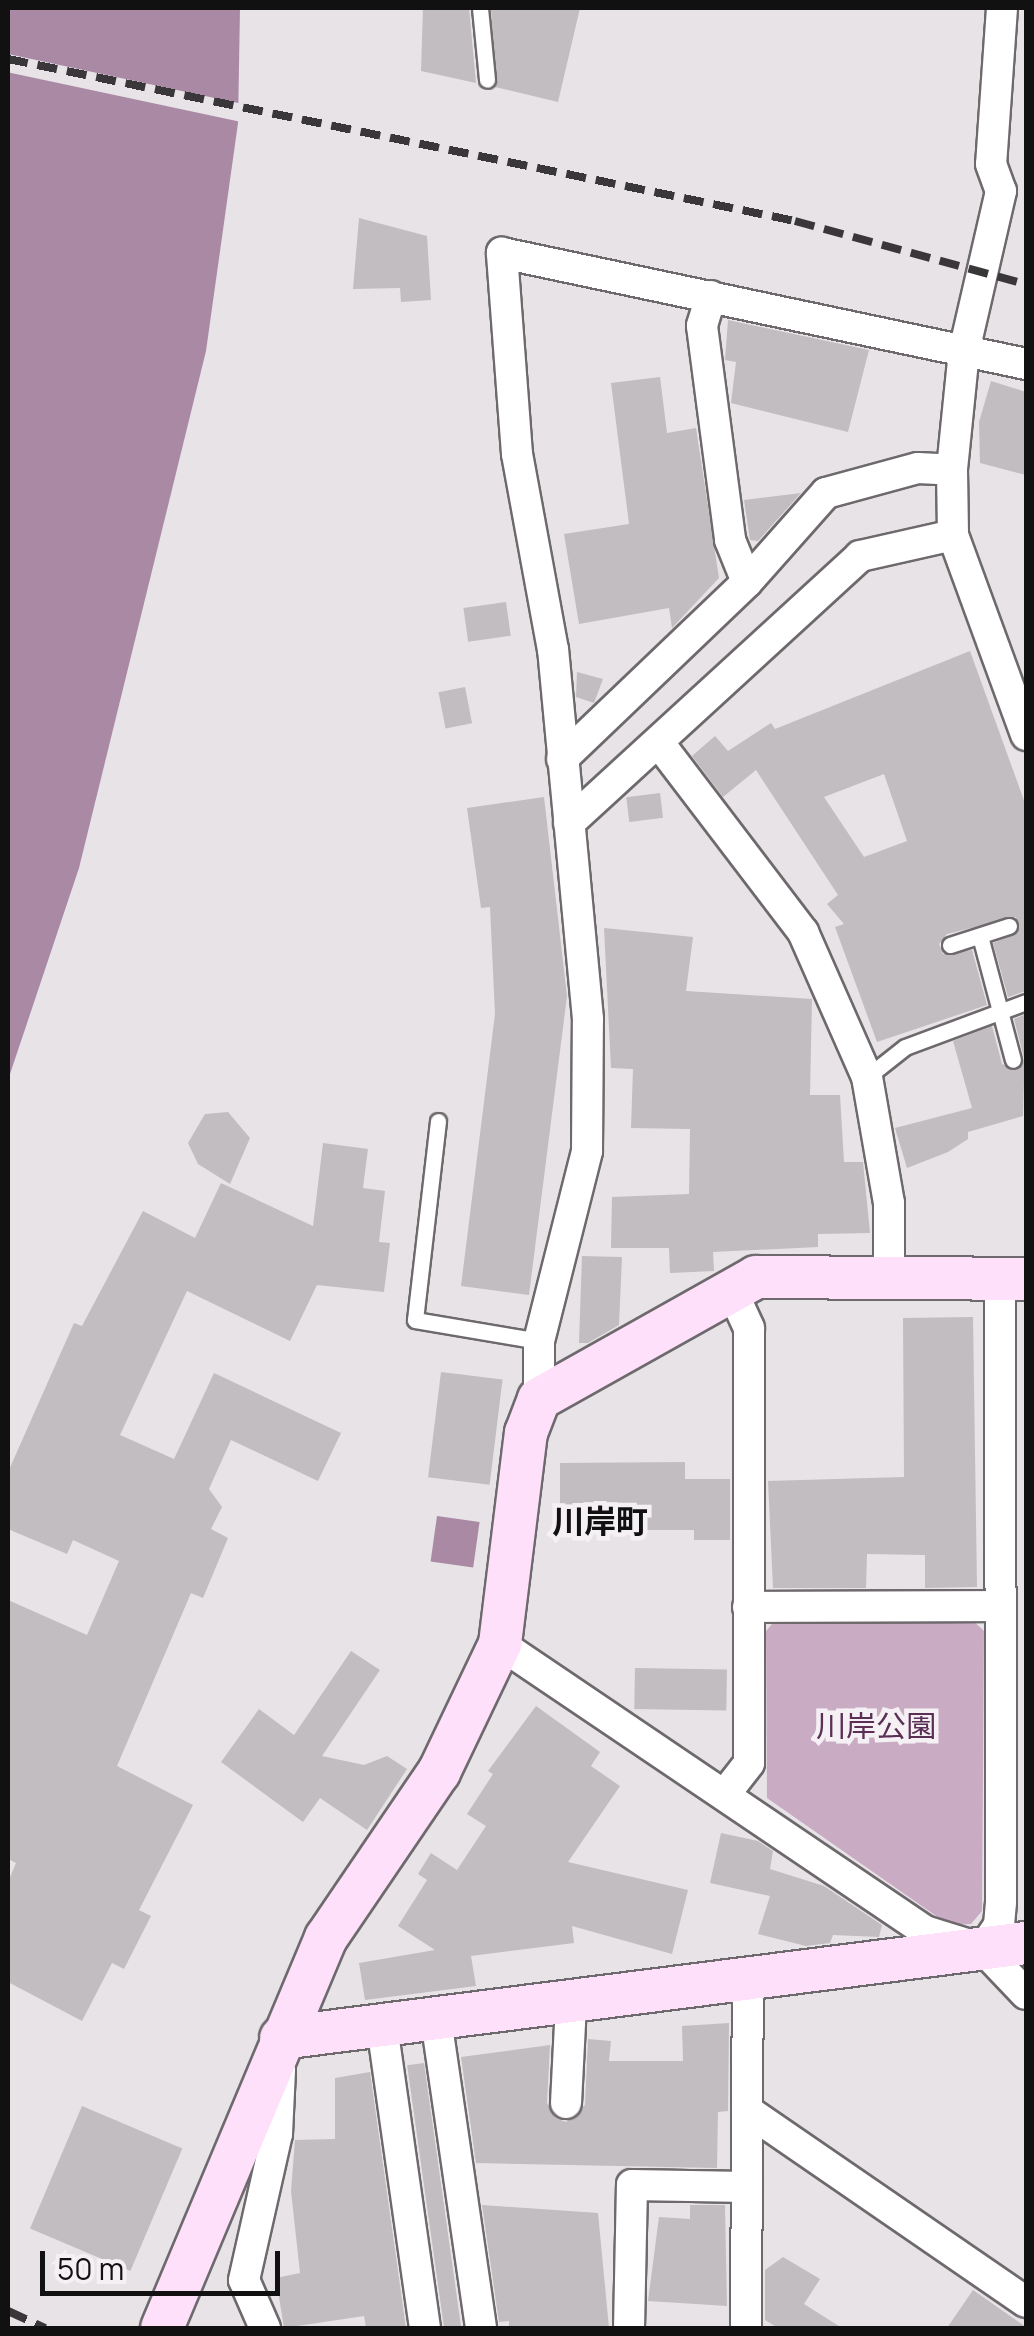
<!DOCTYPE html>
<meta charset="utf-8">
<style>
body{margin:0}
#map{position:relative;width:1034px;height:2336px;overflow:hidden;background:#e7e3e7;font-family:Manrope,"Noto Sans JP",sans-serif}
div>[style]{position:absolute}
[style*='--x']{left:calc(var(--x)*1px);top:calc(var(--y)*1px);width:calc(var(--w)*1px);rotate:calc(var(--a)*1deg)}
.green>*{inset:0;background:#c9acc4}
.water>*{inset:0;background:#aa89a5;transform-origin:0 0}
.pier>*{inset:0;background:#e7e3e7;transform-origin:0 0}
.building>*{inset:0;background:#c1bdc0;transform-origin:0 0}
.roads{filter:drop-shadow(2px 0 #6d696c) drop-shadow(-2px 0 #6d696c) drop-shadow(0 2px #6d696c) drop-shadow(0 -2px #6d696c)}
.lane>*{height:15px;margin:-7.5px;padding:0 7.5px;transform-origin:7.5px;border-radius:7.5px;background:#fff}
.street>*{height:30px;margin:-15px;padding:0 15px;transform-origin:15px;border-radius:15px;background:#fff}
.secondary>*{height:42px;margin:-21px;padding:0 21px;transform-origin:21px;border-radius:21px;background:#fee0fa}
.rail>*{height:8px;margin-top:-4px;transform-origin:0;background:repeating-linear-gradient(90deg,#393739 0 20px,transparent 0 30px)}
span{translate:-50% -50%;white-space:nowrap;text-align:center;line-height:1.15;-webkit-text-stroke:9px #f5f0f4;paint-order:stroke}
.park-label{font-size:30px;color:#5a2e55}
.neighbourhood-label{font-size:32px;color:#121112;font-weight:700}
.frame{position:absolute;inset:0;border:10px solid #121112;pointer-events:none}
.scale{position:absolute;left:40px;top:2251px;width:240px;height:45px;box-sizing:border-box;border:5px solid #121112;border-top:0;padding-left:12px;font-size:30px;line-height:35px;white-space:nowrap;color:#121112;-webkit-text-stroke:8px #f5f0f4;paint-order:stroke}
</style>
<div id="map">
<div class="green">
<div style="clip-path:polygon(778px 1617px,969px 1617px,984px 1631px,982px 1911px,971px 1924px,949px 1925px,767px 1798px,766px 1631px)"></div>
</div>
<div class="water">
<div style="clip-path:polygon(8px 8px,240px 8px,238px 123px,206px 351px,79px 868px,8px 1080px)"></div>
<div style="left:437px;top:1516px;width:43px;height:46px;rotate:8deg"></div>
</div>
<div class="pier">
<div style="left:8px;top:54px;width:240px;height:18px;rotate:12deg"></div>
</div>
<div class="building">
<div style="clip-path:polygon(423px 8px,469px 8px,476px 83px,421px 71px)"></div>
<div style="clip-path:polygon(491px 8px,580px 8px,558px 102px,495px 87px)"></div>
<div style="clip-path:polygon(359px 218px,427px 236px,431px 300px,401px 302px,400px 288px,353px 289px)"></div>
<div style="clip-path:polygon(728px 320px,869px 350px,848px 432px,731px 403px,736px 362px,725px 360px)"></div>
<div style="clip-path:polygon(660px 377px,667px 433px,696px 428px,719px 578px,672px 628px,669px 608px,579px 624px,564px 534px,629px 524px,611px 383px)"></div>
<div style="clip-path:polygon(991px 381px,1026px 392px,1026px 475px,980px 463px,979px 422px)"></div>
<div style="clip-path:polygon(801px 493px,758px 541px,750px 540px,744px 500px)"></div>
<div style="left:506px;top:602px;width:34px;height:43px;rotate:82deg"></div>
<div style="clip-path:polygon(evenodd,970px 651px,1026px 806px,1026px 991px,1008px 997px,993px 943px,1018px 933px,1016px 917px,947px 934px,939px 944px,943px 954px,972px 950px,987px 1005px,877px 1042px,835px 927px,844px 924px,827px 904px,838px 895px,756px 770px,723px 797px,692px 756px,715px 736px,728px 751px,771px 723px,775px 729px,970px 651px,884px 774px,907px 841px,864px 857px,824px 797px,884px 774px)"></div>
<div style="clip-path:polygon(577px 672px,603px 679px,594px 703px,576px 697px)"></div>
<div style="left:465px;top:687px;width:37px;height:27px;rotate:79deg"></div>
<div style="left:660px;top:793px;width:25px;height:34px;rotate:83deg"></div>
<div style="clip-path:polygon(544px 797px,567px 996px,529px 1295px,461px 1286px,495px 1014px,490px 907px,481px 908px,467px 808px)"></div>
<div style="clip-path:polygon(604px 928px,693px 937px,686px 991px,812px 999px,810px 1095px,840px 1095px,844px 1162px,863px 1162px,870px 1233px,818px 1234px,818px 1247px,713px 1252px,714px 1271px,670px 1273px,669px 1248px,611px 1248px,612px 1197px,689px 1194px,690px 1129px,631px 1128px,633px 1069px,611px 1068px)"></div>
<div style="clip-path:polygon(1026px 1014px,1023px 1116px,968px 1132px,968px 1139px,948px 1152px,907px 1168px,895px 1128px,972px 1108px,953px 1041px,992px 1026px,1002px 1064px,1017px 1070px,1024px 1058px,1014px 1019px)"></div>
<div style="clip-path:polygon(228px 1112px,250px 1138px,230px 1184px,198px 1164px,188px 1143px,205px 1114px)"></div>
<div style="clip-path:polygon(323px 1143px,368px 1149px,363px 1188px,385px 1191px,379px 1242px,390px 1243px,384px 1292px,317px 1285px,290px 1341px,187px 1291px,120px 1435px,174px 1459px,214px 1373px,341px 1433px,318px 1481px,231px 1440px,209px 1489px,222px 1507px,211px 1529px,228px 1538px,203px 1598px,191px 1593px,117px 1766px,193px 1805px,139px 1910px,151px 1916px,124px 1969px,112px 1963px,82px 2021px,8px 1982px,8px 1882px,16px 1863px,8px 1859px,8px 1600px,87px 1635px,119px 1561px,73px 1540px,67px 1554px,8px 1529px,8px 1472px,74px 1323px,82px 1326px,143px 1211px,195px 1238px,221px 1183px,313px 1226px)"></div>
<div style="clip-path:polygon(582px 1256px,622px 1257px,619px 1325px,588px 1343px,579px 1343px)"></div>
<div style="clip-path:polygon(973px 1317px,977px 1587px,925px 1588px,925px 1555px,867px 1554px,866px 1588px,773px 1588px,768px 1481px,904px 1477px,903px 1318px)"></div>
<div style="left:441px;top:1372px;width:62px;height:106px;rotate:7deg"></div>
<div style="clip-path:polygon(685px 1462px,685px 1479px,730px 1479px,730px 1540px,694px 1540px,694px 1530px,560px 1530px,560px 1463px)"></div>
<div style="clip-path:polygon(351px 1651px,380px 1670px,322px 1756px,364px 1765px,387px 1756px,407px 1769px,367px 1830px,320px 1798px,303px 1822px,221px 1762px,259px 1709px,294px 1735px)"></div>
<div style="left:635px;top:1668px;width:92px;height:41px;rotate:1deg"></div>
<div style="clip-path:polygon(536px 1706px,600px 1752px,591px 1766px,620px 1786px,568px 1862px,688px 1890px,672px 1954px,572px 1926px,574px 1943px,471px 1956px,476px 1986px,365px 2000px,359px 1963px,435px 1950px,398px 1926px,427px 1880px,418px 1874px,431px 1853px,457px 1870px,486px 1826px,467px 1814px,493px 1774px,488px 1771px)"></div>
<div style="clip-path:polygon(721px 1833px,758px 1841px,773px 1851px,770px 1869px,824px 1886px,882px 1925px,879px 1937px,833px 1935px,830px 1943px,806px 1946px,758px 1934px,770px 1896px,710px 1883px)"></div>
<div style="clip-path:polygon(729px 2023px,728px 2111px,718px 2112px,717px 2168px,476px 2163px,461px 2057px,550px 2045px,547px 2103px,555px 2118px,566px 2122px,585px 2105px,588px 2039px,611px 2041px,609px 2061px,683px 2061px,682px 2026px)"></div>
<div style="left:424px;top:2063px;width:268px;height:17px;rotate:82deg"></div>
<div style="clip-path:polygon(370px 2072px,406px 2328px,366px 2328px,364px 2316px,284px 2328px,276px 2278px,300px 2273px,291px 2191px,295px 2140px,335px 2139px,335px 2078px)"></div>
<div style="left:82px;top:2106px;width:109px;height:133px;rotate:23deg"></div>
<div style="clip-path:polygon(482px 2205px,598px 2213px,609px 2328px,509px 2328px,509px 2321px,499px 2322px)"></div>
<div style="clip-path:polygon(690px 2205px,725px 2205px,727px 2306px,648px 2301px,659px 2217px,690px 2219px)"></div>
<div style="clip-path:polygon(783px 2257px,820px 2279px,804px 2304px,842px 2328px,778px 2328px,765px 2320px,765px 2270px)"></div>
<div style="clip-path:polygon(973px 2290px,1026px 2327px,1026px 2328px,947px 2328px)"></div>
</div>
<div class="roads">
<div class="lane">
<div style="--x:480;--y:8;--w:72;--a:84.4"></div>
<div style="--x:980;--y:936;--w:128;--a:75.1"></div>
<div style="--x:950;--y:945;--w:62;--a:-17.9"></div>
<div style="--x:867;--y:1077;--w:48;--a:-38.3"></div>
<div style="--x:905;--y:1047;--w:129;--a:-20.4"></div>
<div style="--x:438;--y:1121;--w:200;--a:96.6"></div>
<div style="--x:415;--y:1320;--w:126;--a:9.6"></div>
</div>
<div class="street">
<div style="--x:1002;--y:8;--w:156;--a:94"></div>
<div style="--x:991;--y:164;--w:29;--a:70"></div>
<div style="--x:1001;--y:191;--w:164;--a:103"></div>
<div style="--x:964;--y:351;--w:120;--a:95.8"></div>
<div style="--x:952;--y:470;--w:65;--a:89.1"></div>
<div style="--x:953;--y:535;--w:213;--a:69.9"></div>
<div style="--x:711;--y:296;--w:31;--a:107"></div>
<div style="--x:702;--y:326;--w:216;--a:82.5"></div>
<div style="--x:730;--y:540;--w:45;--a:68"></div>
<div style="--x:659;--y:743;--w:238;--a:52.7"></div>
<div style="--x:803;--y:932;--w:158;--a:66.2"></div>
<div style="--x:867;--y:1077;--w:128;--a:80.1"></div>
<div style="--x:889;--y:1203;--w:74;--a:90"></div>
<div style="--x:562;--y:759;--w:256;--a:-43.7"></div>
<div style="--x:747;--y:582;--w:119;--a:-48.4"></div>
<div style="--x:826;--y:493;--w:95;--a:-15.2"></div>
<div style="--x:918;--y:468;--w:34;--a:3"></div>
<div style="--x:569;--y:823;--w:395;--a:-42.5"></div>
<div style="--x:860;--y:556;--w:95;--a:-12.7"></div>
<div style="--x:539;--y:1399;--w:58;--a:-90"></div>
<div style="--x:539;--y:1341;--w:196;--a:-75.8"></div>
<div style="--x:587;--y:1151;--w:132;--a:-89.6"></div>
<div style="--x:588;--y:1019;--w:371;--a:-95.4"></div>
<div style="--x:553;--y:650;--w:199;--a:-100.4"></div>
<div style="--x:517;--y:454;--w:202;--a:-94.3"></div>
<div style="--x:502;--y:253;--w:536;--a:11.96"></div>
<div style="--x:748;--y:1607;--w:251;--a:-0.2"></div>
<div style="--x:500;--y:1644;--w:513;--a:34.03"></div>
<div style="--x:925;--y:1931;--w:61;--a:17.2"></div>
<div style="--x:983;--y:1949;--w:62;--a:46.3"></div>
<div style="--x:725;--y:1794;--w:39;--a:-52"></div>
<div style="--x:749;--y:1763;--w:435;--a:-90"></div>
<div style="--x:749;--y:1328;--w:41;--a:-114.7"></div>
<div style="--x:983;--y:1949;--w:29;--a:-56"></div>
<div style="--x:999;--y:1925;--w:22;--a:-85"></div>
<div style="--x:1001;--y:1903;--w:624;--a:-90.09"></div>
<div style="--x:436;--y:2019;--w:312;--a:81.7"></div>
<div style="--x:382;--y:2026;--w:305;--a:81.9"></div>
<div style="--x:566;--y:2103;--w:100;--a:-87.1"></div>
<div style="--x:748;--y:2111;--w:337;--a:34.5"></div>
<div style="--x:265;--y:2328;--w:52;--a:-113.6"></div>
<div style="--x:244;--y:2280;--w:150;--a:-77.3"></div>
<div style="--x:277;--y:2134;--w:64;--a:-87.3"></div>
<div style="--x:629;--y:2328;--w:143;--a:-88.8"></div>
<div style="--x:632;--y:2185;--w:115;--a:1"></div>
<div style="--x:746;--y:2328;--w:347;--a:-89.7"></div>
</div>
<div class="secondary">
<div style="--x:281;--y:2038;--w:751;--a:-7.27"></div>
<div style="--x:162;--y:2328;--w:423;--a:-67.2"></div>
<div style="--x:326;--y:1938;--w:201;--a:-55.8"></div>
<div style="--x:439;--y:1772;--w:142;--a:-64.5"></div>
<div style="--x:500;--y:1644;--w:213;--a:-83"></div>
<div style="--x:526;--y:1433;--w:36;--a:-69"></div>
<div style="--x:539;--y:1399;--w:249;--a:-29.3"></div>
<div style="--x:756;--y:1277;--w:270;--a:0.4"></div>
</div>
</div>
<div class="rail">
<div style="--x:8;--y:59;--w:804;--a:11.63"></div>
<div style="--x:795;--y:221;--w:239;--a:15.3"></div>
<div style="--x:8;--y:2311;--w:41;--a:24.7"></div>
</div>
<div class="park-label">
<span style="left:876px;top:1726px">川岸公園</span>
</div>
<div class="neighbourhood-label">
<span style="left:600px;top:1521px">川岸町</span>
</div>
<div class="frame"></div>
<div class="scale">50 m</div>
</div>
